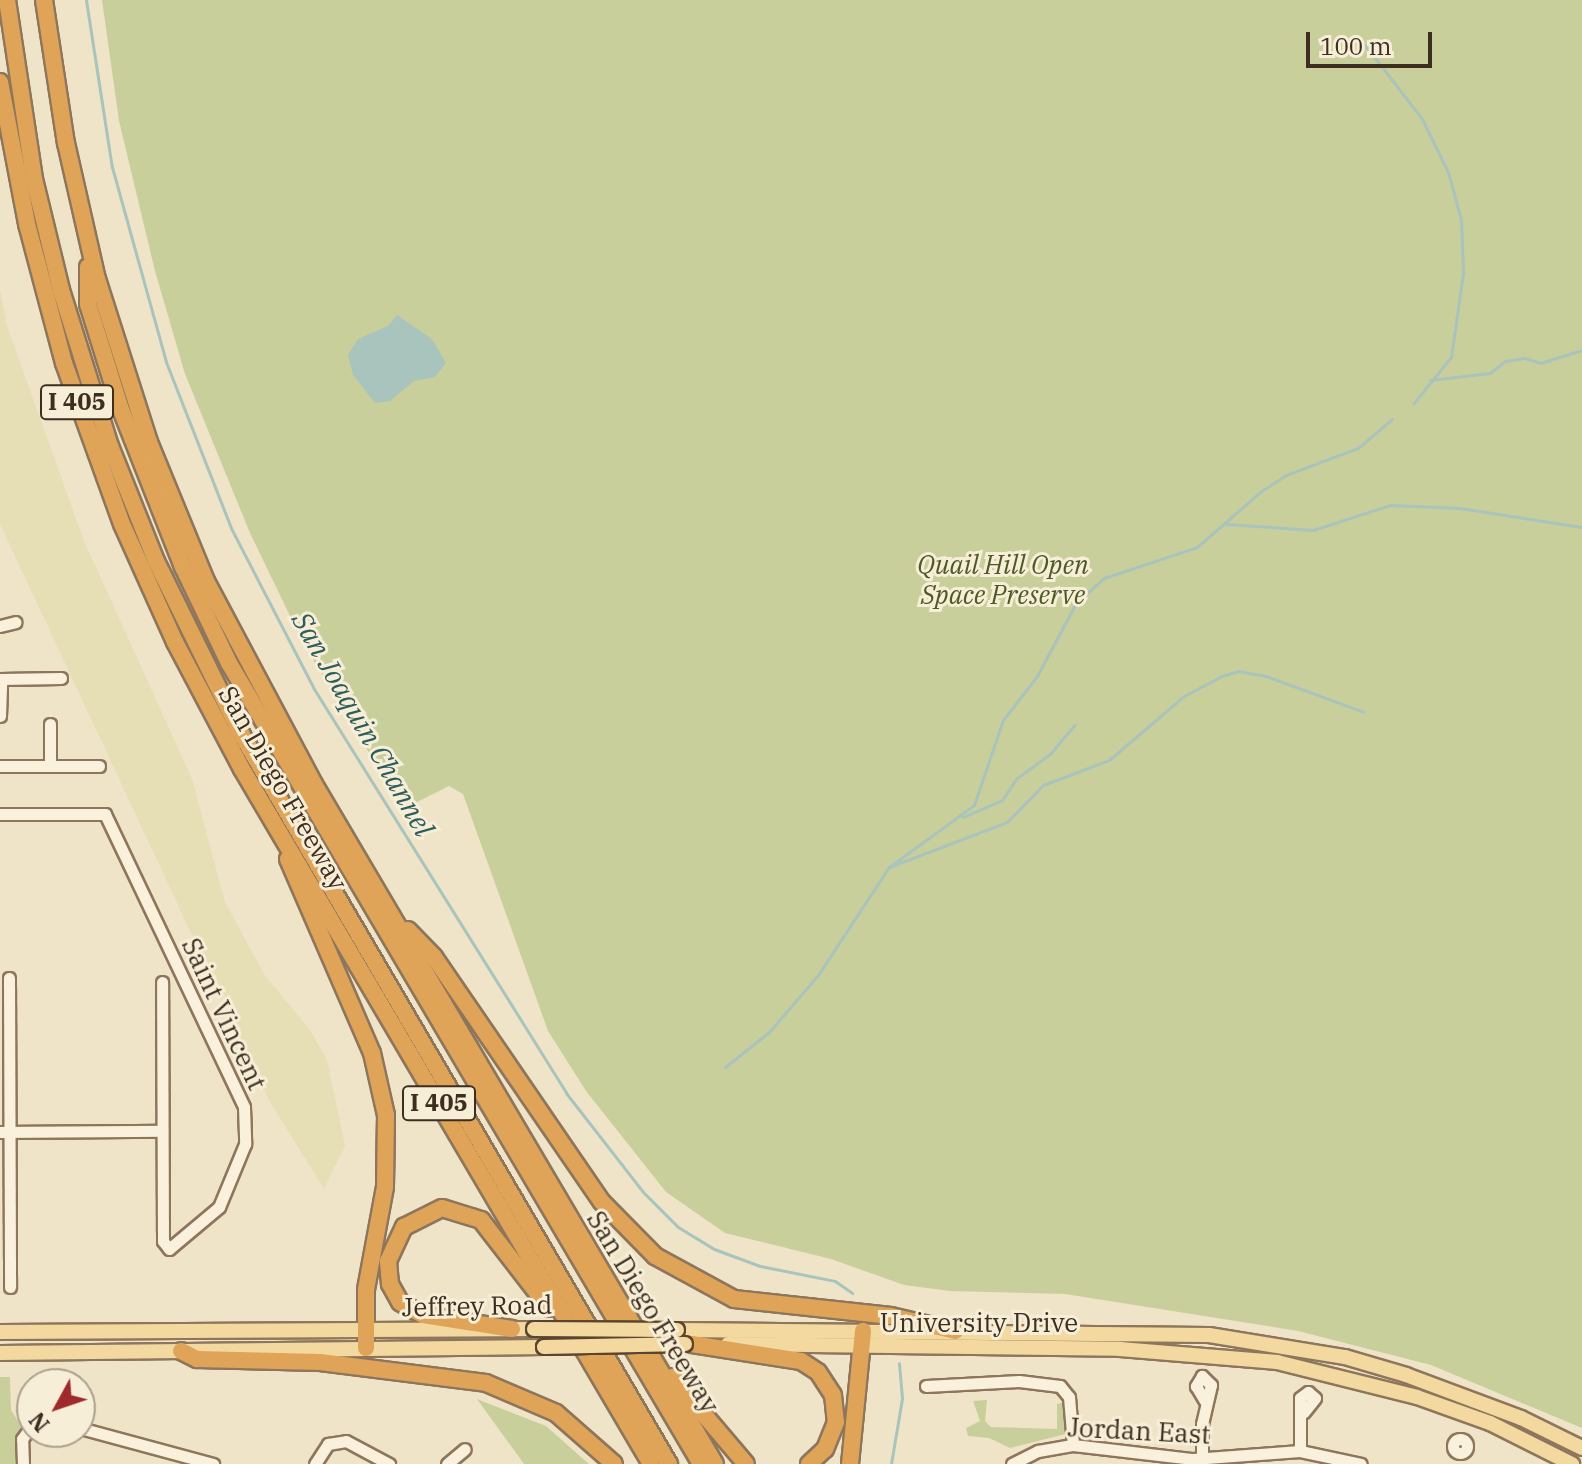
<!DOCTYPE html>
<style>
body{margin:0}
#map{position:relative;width:1582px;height:1464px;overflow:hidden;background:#f0e4c8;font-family:"IBM Plex Serif",serif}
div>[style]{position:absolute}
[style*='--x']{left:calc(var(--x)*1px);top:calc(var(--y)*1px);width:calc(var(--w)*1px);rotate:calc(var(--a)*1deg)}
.farmland>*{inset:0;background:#e6deb5}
.green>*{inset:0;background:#c9cf9b}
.water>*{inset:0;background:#a9c4bc}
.stream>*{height:3px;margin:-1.5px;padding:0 1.5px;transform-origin:1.5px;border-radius:1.5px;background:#a9c4bc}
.roads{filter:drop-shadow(2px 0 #8d765c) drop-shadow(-2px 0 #8d765c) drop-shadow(0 2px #8d765c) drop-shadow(0 -2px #8d765c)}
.minor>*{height:11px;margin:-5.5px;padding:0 5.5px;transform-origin:5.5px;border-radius:5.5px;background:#faf1dc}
.minor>.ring{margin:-5.5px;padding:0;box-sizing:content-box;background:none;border:11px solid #faf1dc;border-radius:50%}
.major>*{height:14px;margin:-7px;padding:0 7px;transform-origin:7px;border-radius:7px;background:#f3d9a0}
.highway>*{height:16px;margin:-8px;padding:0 8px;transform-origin:8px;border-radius:8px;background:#e0a458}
.bridges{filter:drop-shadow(2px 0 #5b4430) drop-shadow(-2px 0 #5b4430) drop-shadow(0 2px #5b4430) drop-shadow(0 -2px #5b4430)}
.major-bridge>*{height:14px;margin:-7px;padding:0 7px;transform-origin:7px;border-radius:7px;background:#f3d9a0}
span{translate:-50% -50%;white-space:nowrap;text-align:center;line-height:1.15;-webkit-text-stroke:6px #f7eed8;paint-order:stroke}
.shield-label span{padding:2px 6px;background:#f7eed8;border:2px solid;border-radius:6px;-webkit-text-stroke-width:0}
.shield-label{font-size:24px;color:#3d2e20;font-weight:700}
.park-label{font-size:26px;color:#4d5a26;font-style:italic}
.street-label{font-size:26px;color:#3d2e20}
.water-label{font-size:28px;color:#2f5d5a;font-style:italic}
.north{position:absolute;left:16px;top:1368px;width:80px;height:80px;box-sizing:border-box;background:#f7eed8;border:2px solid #ada18e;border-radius:50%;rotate:230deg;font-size:22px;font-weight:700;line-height:32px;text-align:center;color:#3d2e20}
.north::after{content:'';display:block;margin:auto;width:28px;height:36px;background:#9e2a2b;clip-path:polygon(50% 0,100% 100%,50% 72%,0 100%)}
.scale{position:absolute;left:1306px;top:32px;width:126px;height:36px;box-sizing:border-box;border:4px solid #3d2e20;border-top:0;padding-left:10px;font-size:24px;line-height:28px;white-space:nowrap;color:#3d2e20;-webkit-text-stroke:6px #f7eed8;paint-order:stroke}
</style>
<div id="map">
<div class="farmland">
<div style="clip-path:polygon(0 290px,7px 326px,84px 541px,192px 779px,225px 902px,264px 974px,310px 1030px,327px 1060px,345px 1146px,324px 1189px,270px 1102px,0 524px)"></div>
</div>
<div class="green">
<div style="clip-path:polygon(102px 0,1582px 0,1582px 1428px,1431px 1365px,1298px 1331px,1065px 1294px,950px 1291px,904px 1285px,831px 1259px,725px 1233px,666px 1192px,586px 1091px,548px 1031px,463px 794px,449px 786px,403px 809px,303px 643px,250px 533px,185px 374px,155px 271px,119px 121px)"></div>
<div style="clip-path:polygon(0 1377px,10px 1377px,11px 1410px,21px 1426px,16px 1464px,0 1464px)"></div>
<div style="clip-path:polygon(477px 1399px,546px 1426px,589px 1464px,524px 1464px)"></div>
<div style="clip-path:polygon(987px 1400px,985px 1421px,991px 1427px,1057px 1429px,1057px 1404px,1065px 1402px,1070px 1433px,1010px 1448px,989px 1438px,968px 1436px,966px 1428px,980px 1421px,973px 1401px)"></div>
</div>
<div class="water">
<div style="clip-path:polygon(397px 315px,432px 339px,446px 363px,435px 377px,414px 381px,390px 401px,375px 403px,353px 375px,348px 355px,358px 339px,388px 326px)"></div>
</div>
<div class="stream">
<div style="--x:86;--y:0;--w:169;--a:81.2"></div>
<div style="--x:112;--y:167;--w:202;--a:74.5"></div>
<div style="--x:166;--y:362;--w:180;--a:68.6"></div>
<div style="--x:232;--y:530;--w:179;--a:62.7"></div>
<div style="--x:314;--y:689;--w:476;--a:58"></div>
<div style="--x:566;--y:1093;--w:125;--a:52.1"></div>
<div style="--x:643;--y:1192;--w:49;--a:45"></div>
<div style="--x:678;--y:1227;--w:42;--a:31.4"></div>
<div style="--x:714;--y:1249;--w:49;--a:20.3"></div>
<div style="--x:760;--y:1266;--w:76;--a:11.3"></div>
<div style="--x:835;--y:1281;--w:21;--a:35"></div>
<div style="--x:1365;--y:45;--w:93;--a:52.4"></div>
<div style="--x:1422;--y:119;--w:59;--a:63.9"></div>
<div style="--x:1448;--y:172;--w:50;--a:74.8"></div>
<div style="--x:1461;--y:220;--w:53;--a:87.8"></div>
<div style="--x:1463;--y:273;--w:85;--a:98.1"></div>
<div style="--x:1451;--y:357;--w:60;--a:129"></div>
<div style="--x:1430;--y:380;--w:60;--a:-6.7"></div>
<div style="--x:1490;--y:373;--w:19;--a:-39"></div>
<div style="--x:1505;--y:361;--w:20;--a:-9"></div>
<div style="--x:1525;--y:358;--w:16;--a:18"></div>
<div style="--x:1540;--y:363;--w:44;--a:-17.2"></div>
<div style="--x:1226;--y:524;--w:87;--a:3.9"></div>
<div style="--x:1313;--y:530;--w:81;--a:-18"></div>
<div style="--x:1390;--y:505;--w:70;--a:2.5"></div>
<div style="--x:1460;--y:508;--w:123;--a:8.9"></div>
<div style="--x:963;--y:817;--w:43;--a:-23.6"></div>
<div style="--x:1002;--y:800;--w:27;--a:-56"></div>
<div style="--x:1017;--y:778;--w:41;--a:-36"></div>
<div style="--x:1050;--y:754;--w:38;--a:-50"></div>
<div style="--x:889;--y:867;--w:126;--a:-20.9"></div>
<div style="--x:1007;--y:822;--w:52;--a:-45.8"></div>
<div style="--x:1043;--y:785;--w:71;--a:-20.7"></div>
<div style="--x:1109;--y:760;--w:99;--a:-40.5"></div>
<div style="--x:1184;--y:696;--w:43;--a:-27.8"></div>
<div style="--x:1222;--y:676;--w:17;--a:-17"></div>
<div style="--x:1238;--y:671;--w:28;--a:10"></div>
<div style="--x:1266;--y:676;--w:104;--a:20.2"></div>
<div style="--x:725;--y:1067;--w:56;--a:-38.5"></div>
<div style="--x:769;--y:1032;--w:75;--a:-49.3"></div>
<div style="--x:818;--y:975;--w:129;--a:-56.7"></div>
<div style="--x:889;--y:867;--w:105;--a:-36.1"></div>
<div style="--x:974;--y:805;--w:90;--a:-71.2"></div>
<div style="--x:1003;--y:720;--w:56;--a:-52.3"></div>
<div style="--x:1037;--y:676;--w:83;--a:-61.9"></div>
<div style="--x:1076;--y:603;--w:38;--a:-42"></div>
<div style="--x:1104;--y:578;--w:98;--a:-18.4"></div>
<div style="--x:1197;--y:547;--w:84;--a:-41.1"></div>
<div style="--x:1260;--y:492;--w:31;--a:-33"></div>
<div style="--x:1286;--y:475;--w:77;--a:-20.6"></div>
<div style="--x:1358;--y:448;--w:45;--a:-40.5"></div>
<div style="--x:891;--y:1464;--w:67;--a:-80.5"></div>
<div style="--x:902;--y:1398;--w:35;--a:-95"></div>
</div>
<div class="roads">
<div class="minor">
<div style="--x:0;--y:626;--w:16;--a:-14"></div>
<div style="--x:0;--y:679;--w:61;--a:-0.9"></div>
<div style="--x:0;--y:716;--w:37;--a:-88"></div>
<div style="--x:0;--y:766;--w:99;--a:0"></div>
<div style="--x:50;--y:766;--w:42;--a:-90"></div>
<div style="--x:0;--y:814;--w:105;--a:0"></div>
<div style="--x:105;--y:814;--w:324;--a:64.6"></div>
<div style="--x:244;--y:1107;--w:37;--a:88"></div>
<div style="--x:245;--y:1144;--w:68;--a:112.4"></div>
<div style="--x:219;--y:1207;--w:65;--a:140"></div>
<div style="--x:169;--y:1249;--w:10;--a:-127"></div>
<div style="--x:163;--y:1241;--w:259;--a:-90.2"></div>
<div style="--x:9;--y:978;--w:309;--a:89.8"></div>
<div style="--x:0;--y:1132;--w:162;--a:-0.4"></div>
<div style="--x:926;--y:1386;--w:93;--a:-3.1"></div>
<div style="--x:1019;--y:1381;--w:41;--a:7"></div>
<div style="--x:1060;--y:1386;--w:14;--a:51"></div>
<div style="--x:1069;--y:1397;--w:48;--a:85.2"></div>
<div style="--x:80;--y:1428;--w:138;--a:15.1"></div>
<div class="ring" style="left:1453px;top:1439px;width:3px;height:3px"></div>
<div style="--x:1300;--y:1451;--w:53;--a:-90"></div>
<div style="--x:1300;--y:1398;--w:10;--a:-37"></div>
<div style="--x:1308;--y:1392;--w:9;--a:41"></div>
<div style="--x:1315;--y:1398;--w:18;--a:128"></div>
<div style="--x:1202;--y:1459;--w:35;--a:-90"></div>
<div style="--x:1202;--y:1424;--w:40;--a:-77"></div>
<div style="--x:1211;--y:1385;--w:13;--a:-135"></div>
<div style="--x:1202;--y:1376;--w:12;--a:121"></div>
<div style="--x:1196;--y:1386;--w:17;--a:59"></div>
<div style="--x:23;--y:1464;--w:25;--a:-92"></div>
<div style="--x:22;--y:1439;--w:17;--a:-54"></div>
<div style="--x:315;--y:1464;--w:24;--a:-57"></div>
<div style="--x:328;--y:1444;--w:18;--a:-9"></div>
<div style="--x:346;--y:1441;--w:49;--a:28.1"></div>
<div style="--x:447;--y:1464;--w:23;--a:-40"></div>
<div style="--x:1012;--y:1464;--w:29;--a:-27"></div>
<div style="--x:1038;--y:1451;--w:36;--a:-10"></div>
<div style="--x:1073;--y:1445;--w:121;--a:6.7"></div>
<div style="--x:1193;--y:1459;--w:107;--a:-4.3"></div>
<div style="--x:1300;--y:1451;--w:62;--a:12"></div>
</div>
<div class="major">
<div style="--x:677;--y:1330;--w:532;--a:0.54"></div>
<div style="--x:1209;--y:1335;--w:138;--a:9.2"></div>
<div style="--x:1345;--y:1357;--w:64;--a:16.4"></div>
<div style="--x:1406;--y:1375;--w:123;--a:20.5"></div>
<div style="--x:1521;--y:1418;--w:68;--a:26.2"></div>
<div style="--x:0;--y:1332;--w:534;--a:-0.32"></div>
<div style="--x:728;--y:1344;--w:392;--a:0.7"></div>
<div style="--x:1120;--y:1349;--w:158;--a:4.7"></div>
<div style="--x:1277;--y:1362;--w:144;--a:14"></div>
<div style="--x:1417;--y:1397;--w:77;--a:19.6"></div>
<div style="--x:1490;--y:1423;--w:92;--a:26.6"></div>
<div style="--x:0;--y:1353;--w:544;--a:-0.63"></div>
</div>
<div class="highway">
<div style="--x:7;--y:0;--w:181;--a:81.4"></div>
<div style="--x:34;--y:179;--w:114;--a:76.3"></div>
<div style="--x:61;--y:290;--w:164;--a:72.6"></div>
<div style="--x:110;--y:446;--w:124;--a:68.2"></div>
<div style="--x:156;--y:561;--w:188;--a:63.8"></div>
<div style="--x:239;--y:730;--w:851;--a:59.64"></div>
<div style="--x:44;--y:0;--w:145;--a:81.3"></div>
<div style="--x:66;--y:143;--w:139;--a:77.2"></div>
<div style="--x:97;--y:279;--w:171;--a:72.3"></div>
<div style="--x:149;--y:442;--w:150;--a:67.7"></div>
<div style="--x:206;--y:581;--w:230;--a:62"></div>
<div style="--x:314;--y:784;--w:789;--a:59.47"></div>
<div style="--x:0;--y:82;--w:145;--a:79.2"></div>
<div style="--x:27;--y:224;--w:144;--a:75.1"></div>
<div style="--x:64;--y:363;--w:171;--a:70.2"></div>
<div style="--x:122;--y:524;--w:129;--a:65.8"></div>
<div style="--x:175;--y:642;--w:144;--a:62.2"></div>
<div style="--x:242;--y:769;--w:806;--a:59.52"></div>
<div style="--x:88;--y:267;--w:37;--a:90"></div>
<div style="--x:88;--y:304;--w:108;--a:72.7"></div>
<div style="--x:120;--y:407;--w:172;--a:68.5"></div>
<div style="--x:183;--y:567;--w:106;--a:64.4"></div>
<div style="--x:229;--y:663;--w:930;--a:59.49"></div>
<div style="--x:288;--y:859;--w:211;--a:66.6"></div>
<div style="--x:372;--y:1053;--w:64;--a:77.3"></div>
<div style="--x:386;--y:1115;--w:72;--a:90.8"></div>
<div style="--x:385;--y:1187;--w:105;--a:100.5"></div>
<div style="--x:366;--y:1290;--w:58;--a:90"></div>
<div style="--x:408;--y:930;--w:37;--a:46"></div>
<div style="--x:434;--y:957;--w:297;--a:55.6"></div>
<div style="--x:602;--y:1202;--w:76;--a:45.5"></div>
<div style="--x:655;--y:1256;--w:90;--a:28.6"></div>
<div style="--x:734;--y:1299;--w:158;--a:6.2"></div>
<div style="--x:891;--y:1316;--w:66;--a:13.2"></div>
<div style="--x:512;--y:1329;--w:90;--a:-171.1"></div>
<div style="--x:423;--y:1315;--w:26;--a:-151"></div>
<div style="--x:400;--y:1302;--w:21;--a:-119"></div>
<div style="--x:390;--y:1284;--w:23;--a:-95"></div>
<div style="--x:388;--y:1261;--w:38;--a:-65"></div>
<div style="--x:404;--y:1227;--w:42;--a:-26.6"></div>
<div style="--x:442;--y:1208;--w:41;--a:17.1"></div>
<div style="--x:481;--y:1220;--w:111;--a:52.3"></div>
<div style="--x:692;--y:1344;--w:110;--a:8.9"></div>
<div style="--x:801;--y:1361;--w:20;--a:33"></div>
<div style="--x:818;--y:1372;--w:27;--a:57"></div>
<div style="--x:833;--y:1395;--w:27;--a:84"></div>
<div style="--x:836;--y:1422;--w:29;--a:112"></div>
<div style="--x:825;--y:1449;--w:22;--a:137"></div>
<div style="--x:181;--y:1351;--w:18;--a:27"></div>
<div style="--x:197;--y:1359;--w:123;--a:1.4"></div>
<div style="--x:320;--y:1362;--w:167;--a:7.2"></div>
<div style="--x:486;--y:1383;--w:76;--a:23.2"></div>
<div style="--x:556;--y:1413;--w:77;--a:41.3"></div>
<div style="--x:672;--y:1377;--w:114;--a:49.6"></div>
<div style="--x:850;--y:1464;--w:134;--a:-84.4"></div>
</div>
</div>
<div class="bridges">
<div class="major-bridge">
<div style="--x:534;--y:1329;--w:143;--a:0.4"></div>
<div style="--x:544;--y:1347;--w:141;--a:-1.2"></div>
</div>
</div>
<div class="shield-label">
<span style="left:77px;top:402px">I 405</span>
<span style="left:439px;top:1103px">I 405</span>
</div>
<div class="park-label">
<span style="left:1003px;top:580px">Quail Hill Open<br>Space Preserve</span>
</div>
<div class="street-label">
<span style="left:283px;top:788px;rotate:60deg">San Diego Freeway</span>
<span style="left:224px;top:1014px;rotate:65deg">Saint Vincent</span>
<span style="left:477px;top:1306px;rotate:-1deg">Jeffrey Road</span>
<span style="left:653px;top:1312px;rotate:59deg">San Diego Freeway</span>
<span style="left:979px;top:1323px">University Drive</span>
<span style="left:1139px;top:1431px;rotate:3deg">Jordan East</span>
</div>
<div class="water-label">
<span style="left:363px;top:724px;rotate:60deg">San Joaquin Channel</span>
</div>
<div class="north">N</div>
<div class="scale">100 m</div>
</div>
